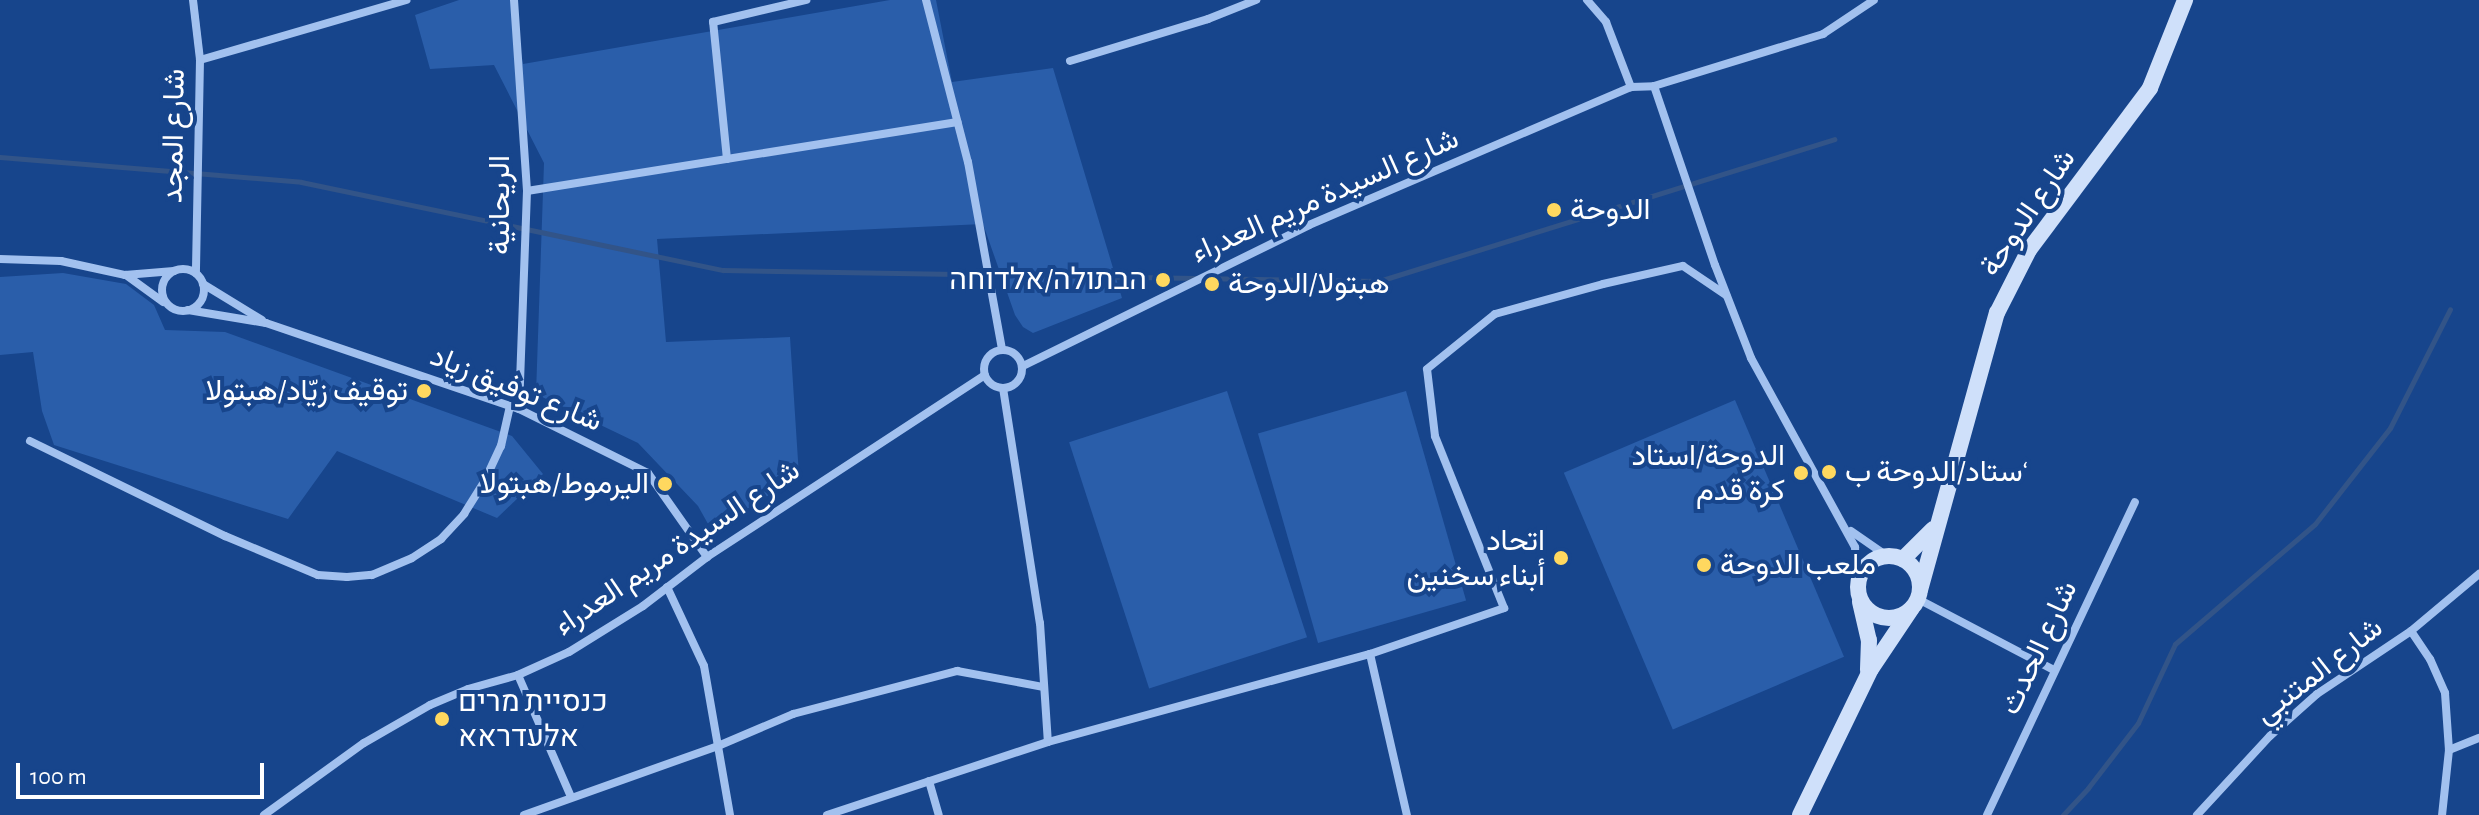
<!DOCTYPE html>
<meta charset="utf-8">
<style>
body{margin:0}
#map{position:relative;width:2479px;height:815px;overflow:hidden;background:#17458c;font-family:"Alegreya Sans",Vazirmatn,Heebo,sans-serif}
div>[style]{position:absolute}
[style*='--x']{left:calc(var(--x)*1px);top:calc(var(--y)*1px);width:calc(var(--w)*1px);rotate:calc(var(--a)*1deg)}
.green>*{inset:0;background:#2a5eaa;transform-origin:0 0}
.stream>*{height:5px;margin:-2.5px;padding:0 2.5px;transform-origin:2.5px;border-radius:2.5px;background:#325488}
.street>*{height:8px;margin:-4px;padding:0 4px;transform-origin:4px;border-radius:4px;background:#a2c1ef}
.street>.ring{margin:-4px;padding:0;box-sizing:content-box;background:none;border:8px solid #a2c1ef;border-radius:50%}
.secondary>*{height:16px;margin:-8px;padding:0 8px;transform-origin:8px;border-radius:8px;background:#cfe0fa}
.secondary>.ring{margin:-8px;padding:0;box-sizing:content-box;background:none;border:16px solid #cfe0fa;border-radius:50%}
.dots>*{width:22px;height:22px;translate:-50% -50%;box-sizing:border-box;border:4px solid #17458c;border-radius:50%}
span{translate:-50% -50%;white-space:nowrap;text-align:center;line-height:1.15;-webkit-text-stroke:8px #17458c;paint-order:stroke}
.street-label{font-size:30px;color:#fff}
.poi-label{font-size:30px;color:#fff}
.left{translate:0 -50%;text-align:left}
.right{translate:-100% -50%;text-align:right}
.scale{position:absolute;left:16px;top:763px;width:248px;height:36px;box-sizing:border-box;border:4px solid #fff;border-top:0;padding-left:10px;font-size:24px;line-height:28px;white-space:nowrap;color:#fff;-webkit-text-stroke:6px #17458c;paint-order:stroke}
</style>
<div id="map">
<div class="green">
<div style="clip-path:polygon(459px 0,512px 0,523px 64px,890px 0,936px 0,952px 82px,1053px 68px,1122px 298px,1033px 333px,1023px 327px,1015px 315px,983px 224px,657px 239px,666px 342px,790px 337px,799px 476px,712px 531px,698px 506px,638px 443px,536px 394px,544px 163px,494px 65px,430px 69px,415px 15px)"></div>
<div style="clip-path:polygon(63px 273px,126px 284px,154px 305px,165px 330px,225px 332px,512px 436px,543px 474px,497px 518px,337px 451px,288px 519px,54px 445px,42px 411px,33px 352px,0 355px,0 277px)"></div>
<div style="left:1227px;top:391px;width:259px;height:166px;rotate:72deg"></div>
<div style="left:1406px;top:391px;width:218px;height:154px;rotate:74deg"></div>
<div style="left:1735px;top:400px;width:279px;height:186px;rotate:67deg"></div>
</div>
<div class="stream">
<div style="--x:0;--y:157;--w:302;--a:4.7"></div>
<div style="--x:301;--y:182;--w:431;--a:11.8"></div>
<div style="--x:723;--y:270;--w:656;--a:0.96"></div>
<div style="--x:1379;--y:281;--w:477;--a:-17.3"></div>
<div style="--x:2063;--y:815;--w:37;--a:-47"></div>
<div style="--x:2088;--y:788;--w:82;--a:-52.4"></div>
<div style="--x:2138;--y:723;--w:87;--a:-64.9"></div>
<div style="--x:2175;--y:644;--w:184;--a:-40.6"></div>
<div style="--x:2315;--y:524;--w:122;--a:-52"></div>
<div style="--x:2390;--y:428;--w:133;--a:-63.2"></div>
</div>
<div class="street">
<div style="--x:193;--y:0;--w:60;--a:83.3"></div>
<div style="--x:200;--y:60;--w:213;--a:91.1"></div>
<div style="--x:514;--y:0;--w:191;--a:86.1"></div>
<div style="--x:527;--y:191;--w:218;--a:92.1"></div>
<div style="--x:926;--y:0;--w:167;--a:75.5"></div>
<div style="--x:968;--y:162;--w:191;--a:79.7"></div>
<div style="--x:1587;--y:0;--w:29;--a:49"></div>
<div style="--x:1606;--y:22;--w:70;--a:69"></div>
<div style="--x:200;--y:60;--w:215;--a:-16.2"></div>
<div style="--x:1070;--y:61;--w:144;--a:-16.9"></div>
<div style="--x:1208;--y:19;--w:52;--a:-21.6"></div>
<div style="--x:1654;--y:86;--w:189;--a:71.2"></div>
<div style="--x:1715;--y:265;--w:100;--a:68.8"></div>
<div style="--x:1751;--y:358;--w:216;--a:61.2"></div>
<div style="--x:1855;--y:547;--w:40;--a:87.1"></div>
<div style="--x:727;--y:159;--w:138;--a:-95.8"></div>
<div style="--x:713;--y:22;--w:96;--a:-13.3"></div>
<div style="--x:527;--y:191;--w:436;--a:-9.1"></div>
<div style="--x:0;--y:259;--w:61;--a:1.9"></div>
<div style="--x:61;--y:261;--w:66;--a:12.3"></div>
<div style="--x:125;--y:275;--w:49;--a:-4.7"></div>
<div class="ring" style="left:162px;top:269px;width:34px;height:34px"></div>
<div style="--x:126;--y:275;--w:46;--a:36.1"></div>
<div style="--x:203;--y:284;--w:69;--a:31.4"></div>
<div style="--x:188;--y:310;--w:79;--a:9.5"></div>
<div style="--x:266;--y:323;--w:267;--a:18.8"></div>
<div style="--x:519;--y:409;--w:144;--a:26.4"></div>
<div style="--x:648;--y:473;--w:103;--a:54.9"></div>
<div class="ring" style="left:984px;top:350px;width:30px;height:30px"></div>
<div style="--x:1023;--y:366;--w:319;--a:-26.2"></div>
<div style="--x:1309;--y:225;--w:350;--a:-23.2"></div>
<div style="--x:1631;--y:87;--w:23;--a:-2"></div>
<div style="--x:1654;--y:86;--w:177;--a:-17.1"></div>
<div style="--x:1823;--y:34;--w:61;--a:-33.7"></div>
<div style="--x:1003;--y:388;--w:238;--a:81.1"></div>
<div style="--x:1040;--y:623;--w:119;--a:86.2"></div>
<div style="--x:30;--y:441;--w:217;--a:26"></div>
<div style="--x:225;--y:536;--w:101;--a:22.8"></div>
<div style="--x:318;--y:575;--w:29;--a:4"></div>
<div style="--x:347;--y:577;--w:25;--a:-5"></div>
<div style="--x:372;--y:575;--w:43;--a:-23"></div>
<div style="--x:412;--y:558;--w:35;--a:-33"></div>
<div style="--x:441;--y:539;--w:34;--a:-47"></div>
<div style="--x:464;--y:514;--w:40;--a:-58"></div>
<div style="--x:485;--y:480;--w:38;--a:-65"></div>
<div style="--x:501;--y:446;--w:41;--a:-77.3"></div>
<div style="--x:1851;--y:531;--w:44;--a:34.8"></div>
<div style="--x:667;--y:587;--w:87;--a:64.9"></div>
<div style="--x:704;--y:666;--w:151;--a:80.1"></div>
<div style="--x:1918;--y:599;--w:153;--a:27.6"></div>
<div style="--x:2411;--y:631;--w:34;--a:56"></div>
<div style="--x:2430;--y:659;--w:37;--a:66"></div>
<div style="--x:2445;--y:693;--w:57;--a:86"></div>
<div style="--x:2449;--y:750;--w:65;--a:96.1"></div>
<div style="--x:1370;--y:654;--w:165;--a:77.1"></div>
<div style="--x:518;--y:675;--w:133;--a:66.5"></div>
<div style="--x:2449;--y:750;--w:32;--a:-22"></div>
<div style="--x:929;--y:781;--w:35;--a:74"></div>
<div style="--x:264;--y:815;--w:123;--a:-35.8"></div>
<div style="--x:364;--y:743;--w:76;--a:-29.9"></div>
<div style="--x:430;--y:705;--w:41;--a:-22.8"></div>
<div style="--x:468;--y:689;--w:52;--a:-15.6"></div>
<div style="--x:518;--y:675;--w:56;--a:-24.3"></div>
<div style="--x:569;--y:652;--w:87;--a:-31.9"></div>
<div style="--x:643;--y:606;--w:81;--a:-37.4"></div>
<div style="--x:707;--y:557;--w:332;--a:-33.2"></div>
<div style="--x:524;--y:815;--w:206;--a:-19.6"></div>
<div style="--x:718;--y:746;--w:82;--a:-23.1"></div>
<div style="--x:793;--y:714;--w:170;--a:-14.7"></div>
<div style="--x:957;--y:671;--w:87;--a:10.5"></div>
<div style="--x:827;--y:815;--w:233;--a:-18.3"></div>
<div style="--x:1048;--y:742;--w:334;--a:-15.3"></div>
<div style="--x:1370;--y:654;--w:142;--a:-18.9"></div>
<div style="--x:1504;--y:608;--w:185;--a:-111.9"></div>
<div style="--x:1435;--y:436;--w:67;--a:-96.8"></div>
<div style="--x:1427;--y:369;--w:87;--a:-39"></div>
<div style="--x:1495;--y:314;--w:112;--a:-15.5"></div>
<div style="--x:1603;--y:284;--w:82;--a:-12.7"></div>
<div style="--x:1683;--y:266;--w:52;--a:34"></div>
<div style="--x:1987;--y:815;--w:346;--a:-64.7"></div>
<div style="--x:2197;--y:815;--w:108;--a:-47.3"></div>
<div style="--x:2270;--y:736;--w:63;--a:-41.8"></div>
<div style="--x:2317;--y:694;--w:113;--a:-33.8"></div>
<div style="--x:2411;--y:631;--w:89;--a:-40"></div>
</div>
<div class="secondary">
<div class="ring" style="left:1858px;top:556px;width:46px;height:46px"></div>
<div style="--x:1903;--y:559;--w:42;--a:-45"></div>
<div style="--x:1920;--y:590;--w:288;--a:-74.5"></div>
<div style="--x:1997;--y:313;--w:71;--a:-63.1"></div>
<div style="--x:2029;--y:250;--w:202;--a:-53.2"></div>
<div style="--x:2150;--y:88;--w:95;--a:-68.3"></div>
<div style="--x:1860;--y:602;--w:39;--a:77"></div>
<div style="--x:1869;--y:640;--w:30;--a:92"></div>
<div style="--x:1800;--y:815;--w:162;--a:-64.1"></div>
<div style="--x:1871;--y:669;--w:73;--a:-56.1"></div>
</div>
<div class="dots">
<div style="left:1554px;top:210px;background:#ffd85f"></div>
<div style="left:1163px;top:280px;background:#ffd85f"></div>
<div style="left:1212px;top:284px;background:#ffd85f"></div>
<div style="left:424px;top:391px;background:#ffd85f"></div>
<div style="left:1829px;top:472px;background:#ffd85f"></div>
<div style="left:1801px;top:473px;background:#ffd85f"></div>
<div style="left:665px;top:484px;background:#ffd85f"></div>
<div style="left:1561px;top:558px;background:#ffd85f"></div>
<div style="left:1704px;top:565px;background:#ffd85f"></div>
<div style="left:442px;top:719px;background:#ffd85f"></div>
</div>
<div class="street-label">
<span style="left:174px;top:136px;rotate:-89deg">شارع المجد</span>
<span style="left:1325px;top:196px;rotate:-24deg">شارع السيدة مريم العدراء</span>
<span style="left:500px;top:205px;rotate:-90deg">الريحانية</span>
<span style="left:2028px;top:213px;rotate:-56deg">شارع الدوحة</span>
<span style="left:516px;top:389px;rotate:22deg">شارع توفيق زياد</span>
<span style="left:677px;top:548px;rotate:-34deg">شارع السيدة مريم العدراء</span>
<span style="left:2039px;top:648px;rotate:-65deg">شارع الحدث</span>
<span style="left:2319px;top:671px;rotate:-38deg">شارع المتنبي</span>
</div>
<div class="poi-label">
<span class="left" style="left:1570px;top:210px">الدوحة</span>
<span class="right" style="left:1147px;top:280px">הבתולה/אלדוחה</span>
<span class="left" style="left:1228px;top:284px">هبتولا/الدوحة</span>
<span class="right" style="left:408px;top:391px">توقيف زيّاد/هبتولا</span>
<span class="right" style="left:1785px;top:473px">الدوحة/استاد<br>كرة قدم</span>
<span class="left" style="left:1845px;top:472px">ستاد/الدوحة ب‘</span>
<span class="right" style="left:649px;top:484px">اليرموط/هبتولا</span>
<span class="right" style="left:1545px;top:558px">اتحاد<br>أبناء سخنين</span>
<span class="left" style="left:1720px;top:565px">ملعب الدوحة</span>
<span class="left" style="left:458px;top:719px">כנסיית מרים<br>אלעדראא</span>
</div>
<div class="scale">100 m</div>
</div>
